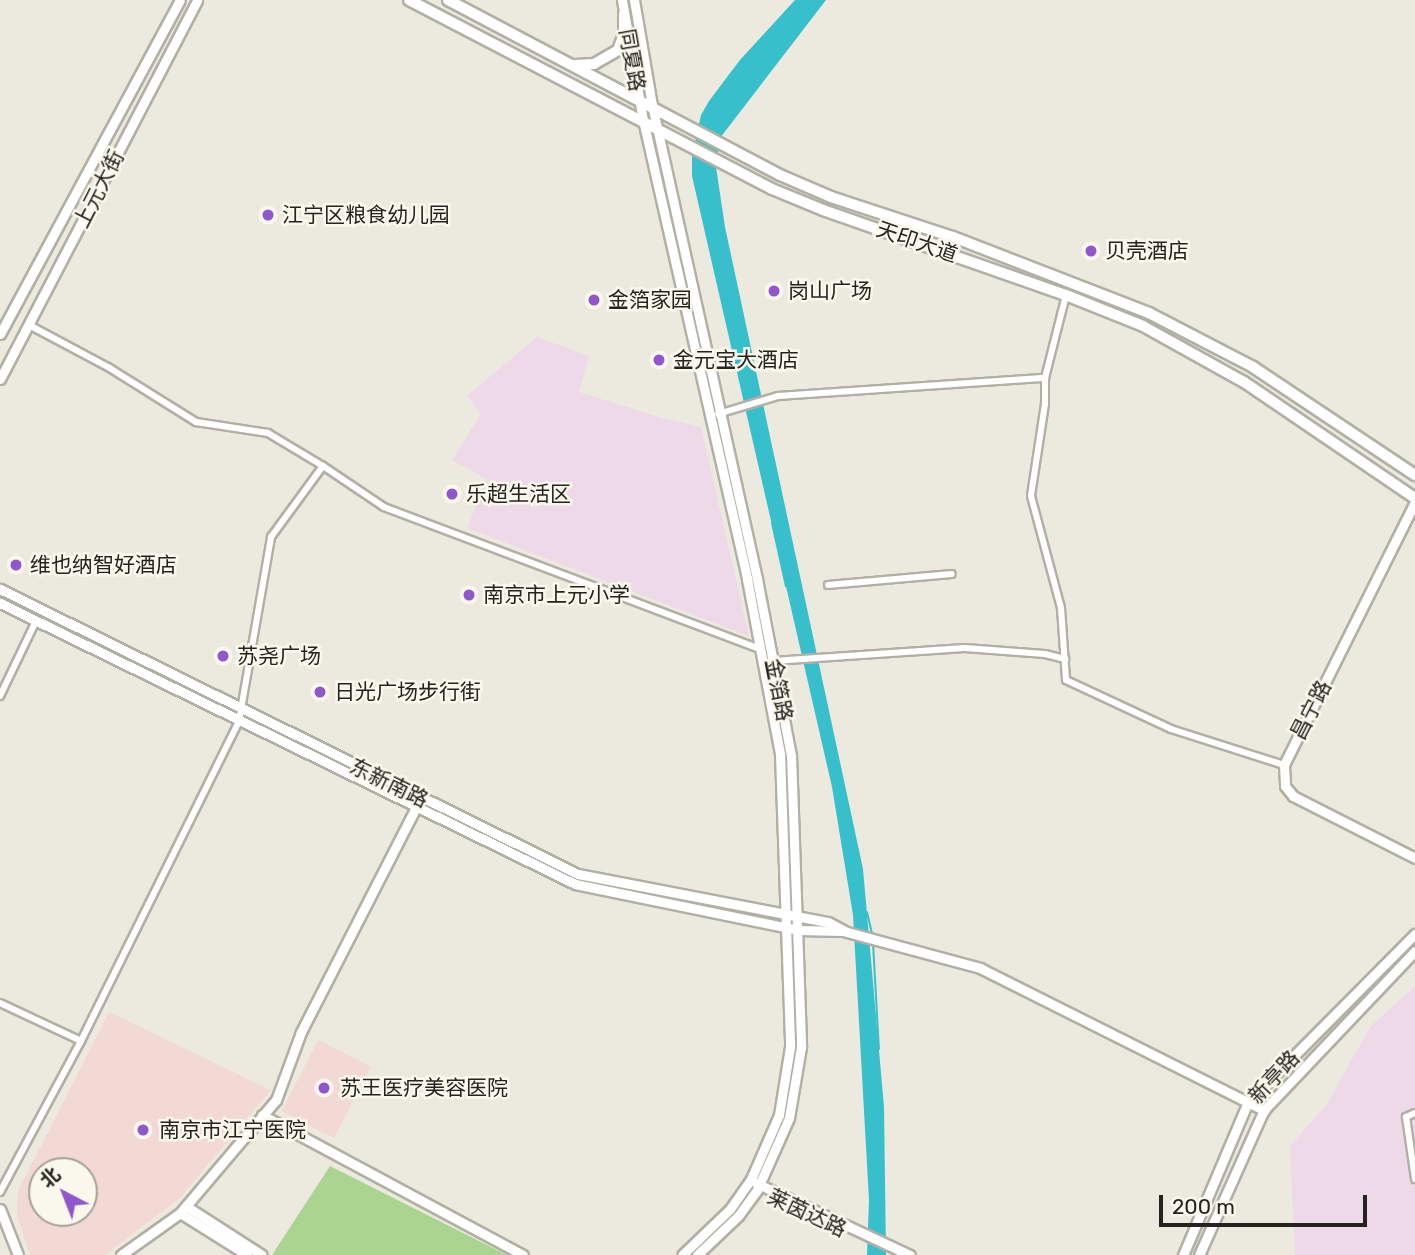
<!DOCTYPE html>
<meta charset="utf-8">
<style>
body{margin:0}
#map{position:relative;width:1415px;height:1255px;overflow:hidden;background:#eceadf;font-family:Rubik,"Noto Sans SC",sans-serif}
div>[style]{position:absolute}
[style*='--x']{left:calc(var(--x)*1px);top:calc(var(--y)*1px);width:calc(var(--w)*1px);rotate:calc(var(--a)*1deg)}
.commercial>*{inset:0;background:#edd9e8}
.medical>*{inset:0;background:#f3d9d4;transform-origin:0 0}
.green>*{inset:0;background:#acd491}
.water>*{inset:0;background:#38bfcc}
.stream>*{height:2px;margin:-1px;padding:0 1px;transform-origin:1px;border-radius:1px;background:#38bfcc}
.roads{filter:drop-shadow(2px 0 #b2b0a5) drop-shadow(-2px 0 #b2b0a5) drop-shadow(0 2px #b2b0a5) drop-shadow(0 -2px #b2b0a5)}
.street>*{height:6px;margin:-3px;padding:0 3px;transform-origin:3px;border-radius:3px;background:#fff}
.secondary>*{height:9px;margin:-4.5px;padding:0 4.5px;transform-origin:4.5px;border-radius:4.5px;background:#fff}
.primary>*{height:10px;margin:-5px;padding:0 5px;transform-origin:5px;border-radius:5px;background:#fff}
.dots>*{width:19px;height:19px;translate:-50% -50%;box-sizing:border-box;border:4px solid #faf7ec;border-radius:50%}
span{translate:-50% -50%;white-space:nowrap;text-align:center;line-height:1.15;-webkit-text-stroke:5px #faf7ec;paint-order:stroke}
.street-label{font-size:21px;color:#24231f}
.poi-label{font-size:21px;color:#24231f}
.left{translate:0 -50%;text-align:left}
.north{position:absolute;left:28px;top:1157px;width:70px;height:70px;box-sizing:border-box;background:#faf7ec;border:2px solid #a4a29a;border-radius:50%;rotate:318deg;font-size:19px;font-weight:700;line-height:28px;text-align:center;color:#24231f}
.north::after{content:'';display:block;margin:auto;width:24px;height:32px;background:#8f56cd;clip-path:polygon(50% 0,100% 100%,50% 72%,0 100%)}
.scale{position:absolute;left:1159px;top:1195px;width:208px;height:32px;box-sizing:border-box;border:4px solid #24231f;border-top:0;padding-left:9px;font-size:21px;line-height:24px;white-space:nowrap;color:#24231f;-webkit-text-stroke:5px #faf7ec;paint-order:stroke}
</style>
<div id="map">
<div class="commercial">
<div style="clip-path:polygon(537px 337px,589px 356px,579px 392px,662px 418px,701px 427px,749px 636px,467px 528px,487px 479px,452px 460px,481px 414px,467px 396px)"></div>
<div style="clip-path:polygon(1415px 986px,1415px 1255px,1295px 1255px,1290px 1146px,1327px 1104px,1370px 1027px)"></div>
</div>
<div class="medical">
<div style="clip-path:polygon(evenodd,109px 1012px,271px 1090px,180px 1198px,105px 1255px,30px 1255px,17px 1216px,18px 1191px,109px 1012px,84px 1171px,84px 1213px,42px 1213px,42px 1171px,84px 1171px)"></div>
<div style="left:318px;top:1040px;width:59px;height:80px;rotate:27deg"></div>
</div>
<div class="green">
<div style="clip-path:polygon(330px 1166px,507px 1255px,272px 1255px)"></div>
</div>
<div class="water">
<div style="clip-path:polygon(795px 0,826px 0,720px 138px,716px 167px,725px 227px,863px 869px,884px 1107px,886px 1255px,867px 1255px,869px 1200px,853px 915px,832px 787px,692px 176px,692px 156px,701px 115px,709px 101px,740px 60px)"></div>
</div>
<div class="stream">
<div style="--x:772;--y:523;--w:65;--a:77.5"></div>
<div style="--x:867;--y:912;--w:23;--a:77"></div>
<div style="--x:873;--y:943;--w:106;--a:86.8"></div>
</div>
<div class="roads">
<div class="street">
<div style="--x:1066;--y:295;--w:86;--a:104.2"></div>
<div style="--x:1045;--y:378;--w:26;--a:90"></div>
<div style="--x:1045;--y:404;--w:93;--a:98.7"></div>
<div style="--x:1031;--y:496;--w:116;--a:75"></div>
<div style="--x:1061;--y:608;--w:72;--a:86"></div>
<div style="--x:1066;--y:680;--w:116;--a:25"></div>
<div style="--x:1171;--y:729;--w:119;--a:17.7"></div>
<div style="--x:29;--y:325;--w:89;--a:28"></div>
<div style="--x:108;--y:367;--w:104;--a:32"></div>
<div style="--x:196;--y:422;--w:73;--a:8.7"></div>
<div style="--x:268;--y:433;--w:64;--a:31"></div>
<div style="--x:718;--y:414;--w:63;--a:-16.7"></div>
<div style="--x:778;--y:396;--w:268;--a:-3.9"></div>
<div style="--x:828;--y:585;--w:124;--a:-5.1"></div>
<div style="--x:773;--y:661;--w:192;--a:-3.9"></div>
<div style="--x:965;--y:648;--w:80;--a:4.3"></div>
<div style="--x:1045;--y:654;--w:21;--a:14"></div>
<div style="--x:0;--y:696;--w:83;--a:-64.4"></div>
<div style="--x:0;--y:1003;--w:89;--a:25.1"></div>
<div style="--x:1415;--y:1113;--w:10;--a:156"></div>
<div style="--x:1406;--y:1117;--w:63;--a:81.7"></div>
<div style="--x:0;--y:1192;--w:171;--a:-61.8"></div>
<div style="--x:81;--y:1041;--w:357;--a:-63.7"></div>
<div style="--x:239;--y:721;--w:187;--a:-80.1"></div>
<div style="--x:271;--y:537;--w:88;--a:-53.8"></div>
<div style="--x:323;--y:466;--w:73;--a:33.9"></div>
<div style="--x:384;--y:507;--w:402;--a:20.7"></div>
</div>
<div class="secondary">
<div style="--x:622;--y:0;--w:122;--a:80.1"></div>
<div style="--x:643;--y:120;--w:471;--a:77.2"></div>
<div style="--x:747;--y:579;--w:178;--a:79.3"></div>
<div style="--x:780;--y:754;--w:293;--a:88"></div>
<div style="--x:790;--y:1047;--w:69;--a:99.2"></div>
<div style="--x:779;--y:1115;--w:70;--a:113.6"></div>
<div style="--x:751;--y:1179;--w:37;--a:125"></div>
<div style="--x:730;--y:1209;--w:66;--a:136.2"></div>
<div style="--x:634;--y:0;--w:107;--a:80.3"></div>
<div style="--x:652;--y:105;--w:485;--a:77.5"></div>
<div style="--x:757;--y:579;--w:179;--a:79.1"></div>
<div style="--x:791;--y:755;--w:292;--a:88"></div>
<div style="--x:801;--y:1047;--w:72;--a:99.6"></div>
<div style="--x:789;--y:1118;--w:79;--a:114"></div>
<div style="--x:757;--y:1190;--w:32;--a:126"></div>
<div style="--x:738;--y:1216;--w:57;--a:136.4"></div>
<div style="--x:0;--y:334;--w:379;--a:-61.7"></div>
<div style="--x:0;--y:379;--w:427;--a:-62.5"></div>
<div style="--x:1415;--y:502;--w:294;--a:116.5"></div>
<div style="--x:1284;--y:765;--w:21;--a:87"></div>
<div style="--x:1285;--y:786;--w:13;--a:51"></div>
<div style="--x:1293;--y:796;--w:137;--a:26.9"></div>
<div style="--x:0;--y:589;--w:644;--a:26.25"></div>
<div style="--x:578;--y:874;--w:255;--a:10.9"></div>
<div style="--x:828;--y:922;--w:21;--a:28"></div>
<div style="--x:847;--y:932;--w:138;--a:15.1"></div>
<div style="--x:980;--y:968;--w:318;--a:26.6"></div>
<div style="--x:0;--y:603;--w:640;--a:26.04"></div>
<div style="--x:575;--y:884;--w:229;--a:11.6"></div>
<div style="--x:799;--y:930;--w:43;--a:1.3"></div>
<div style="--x:262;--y:1115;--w:296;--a:28.2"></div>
<div style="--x:756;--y:1183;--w:170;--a:25.1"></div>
<div style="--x:186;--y:1206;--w:90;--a:32.8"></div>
<div style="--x:0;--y:1209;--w:49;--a:68.6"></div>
<div style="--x:180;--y:1213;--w:79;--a:32.1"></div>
<div style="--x:121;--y:1255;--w:72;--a:-35.4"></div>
<div style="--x:180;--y:1213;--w:148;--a:-49.7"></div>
<div style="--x:276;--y:1100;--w:72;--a:-69.8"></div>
<div style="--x:301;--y:1032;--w:253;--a:-62.9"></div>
<div style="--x:1183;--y:1255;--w:166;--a:-67"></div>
<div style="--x:1248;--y:1102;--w:237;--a:-45.2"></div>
<div style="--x:1199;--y:1255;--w:159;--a:-65.9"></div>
<div style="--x:1264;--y:1110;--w:219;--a:-46.5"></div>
</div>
<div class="primary">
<div style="--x:409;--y:0;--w:409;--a:27.5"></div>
<div style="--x:772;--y:189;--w:55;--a:22.4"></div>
<div style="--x:823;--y:210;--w:257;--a:19.3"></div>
<div style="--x:1066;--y:295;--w:83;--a:21.9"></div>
<div style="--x:1143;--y:326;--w:115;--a:29"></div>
<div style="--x:1244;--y:382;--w:207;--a:34.2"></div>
<div style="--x:448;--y:0;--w:375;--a:27.8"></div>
<div style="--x:780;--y:175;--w:56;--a:23.3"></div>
<div style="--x:831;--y:197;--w:128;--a:18.2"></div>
<div style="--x:953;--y:237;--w:210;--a:21.2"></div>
<div style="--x:1149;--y:313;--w:117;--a:27.4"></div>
<div style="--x:1253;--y:367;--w:195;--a:33.7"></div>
<div style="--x:575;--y:65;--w:19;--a:-3"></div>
<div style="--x:594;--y:64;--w:28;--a:-30"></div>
<div style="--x:618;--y:50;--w:17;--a:-69"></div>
<div style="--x:624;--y:34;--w:20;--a:-90"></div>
</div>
</div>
<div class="dots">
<div style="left:268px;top:215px;background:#8f56cd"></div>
<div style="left:1091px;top:251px;background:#8f56cd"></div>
<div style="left:774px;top:291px;background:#8f56cd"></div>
<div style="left:594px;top:300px;background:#8f56cd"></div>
<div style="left:659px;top:360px;background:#8f56cd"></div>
<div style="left:452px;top:494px;background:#8f56cd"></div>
<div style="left:16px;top:565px;background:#8f56cd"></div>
<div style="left:469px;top:595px;background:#8f56cd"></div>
<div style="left:223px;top:656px;background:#8f56cd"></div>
<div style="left:320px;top:692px;background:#8f56cd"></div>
<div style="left:324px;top:1088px;background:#8f56cd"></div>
<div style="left:143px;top:1130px;background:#8f56cd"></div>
</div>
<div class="street-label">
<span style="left:632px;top:60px;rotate:80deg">同夏路</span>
<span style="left:99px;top:189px;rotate:-63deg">上元大街</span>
<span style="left:917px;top:242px;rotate:19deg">天印大道</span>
<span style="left:779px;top:690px;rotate:79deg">金箔路</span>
<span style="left:1311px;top:710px;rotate:-63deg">昌宁路</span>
<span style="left:389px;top:783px;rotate:26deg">东新南路</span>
<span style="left:1274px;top:1077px;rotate:-47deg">新亭路</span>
<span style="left:807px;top:1213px;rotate:25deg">莱茵达路</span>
</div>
<div class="poi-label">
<span class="left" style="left:282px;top:215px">江宁区粮食幼儿园</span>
<span class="left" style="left:1105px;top:251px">贝壳酒店</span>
<span class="left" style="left:788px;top:291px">岗山广场</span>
<span class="left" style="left:608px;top:300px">金箔家园</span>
<span class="left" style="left:673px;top:360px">金元宝大酒店</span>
<span class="left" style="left:466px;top:494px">乐超生活区</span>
<span class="left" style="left:30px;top:565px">维也纳智好酒店</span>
<span class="left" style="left:483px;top:595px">南京市上元小学</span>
<span class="left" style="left:237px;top:656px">苏尧广场</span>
<span class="left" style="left:334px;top:692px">日光广场步行街</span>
<span class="left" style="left:340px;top:1088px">苏王医疗美容医院</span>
<span class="left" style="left:159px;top:1130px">南京市江宁医院</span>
</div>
<div class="north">北</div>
<div class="scale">200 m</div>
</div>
